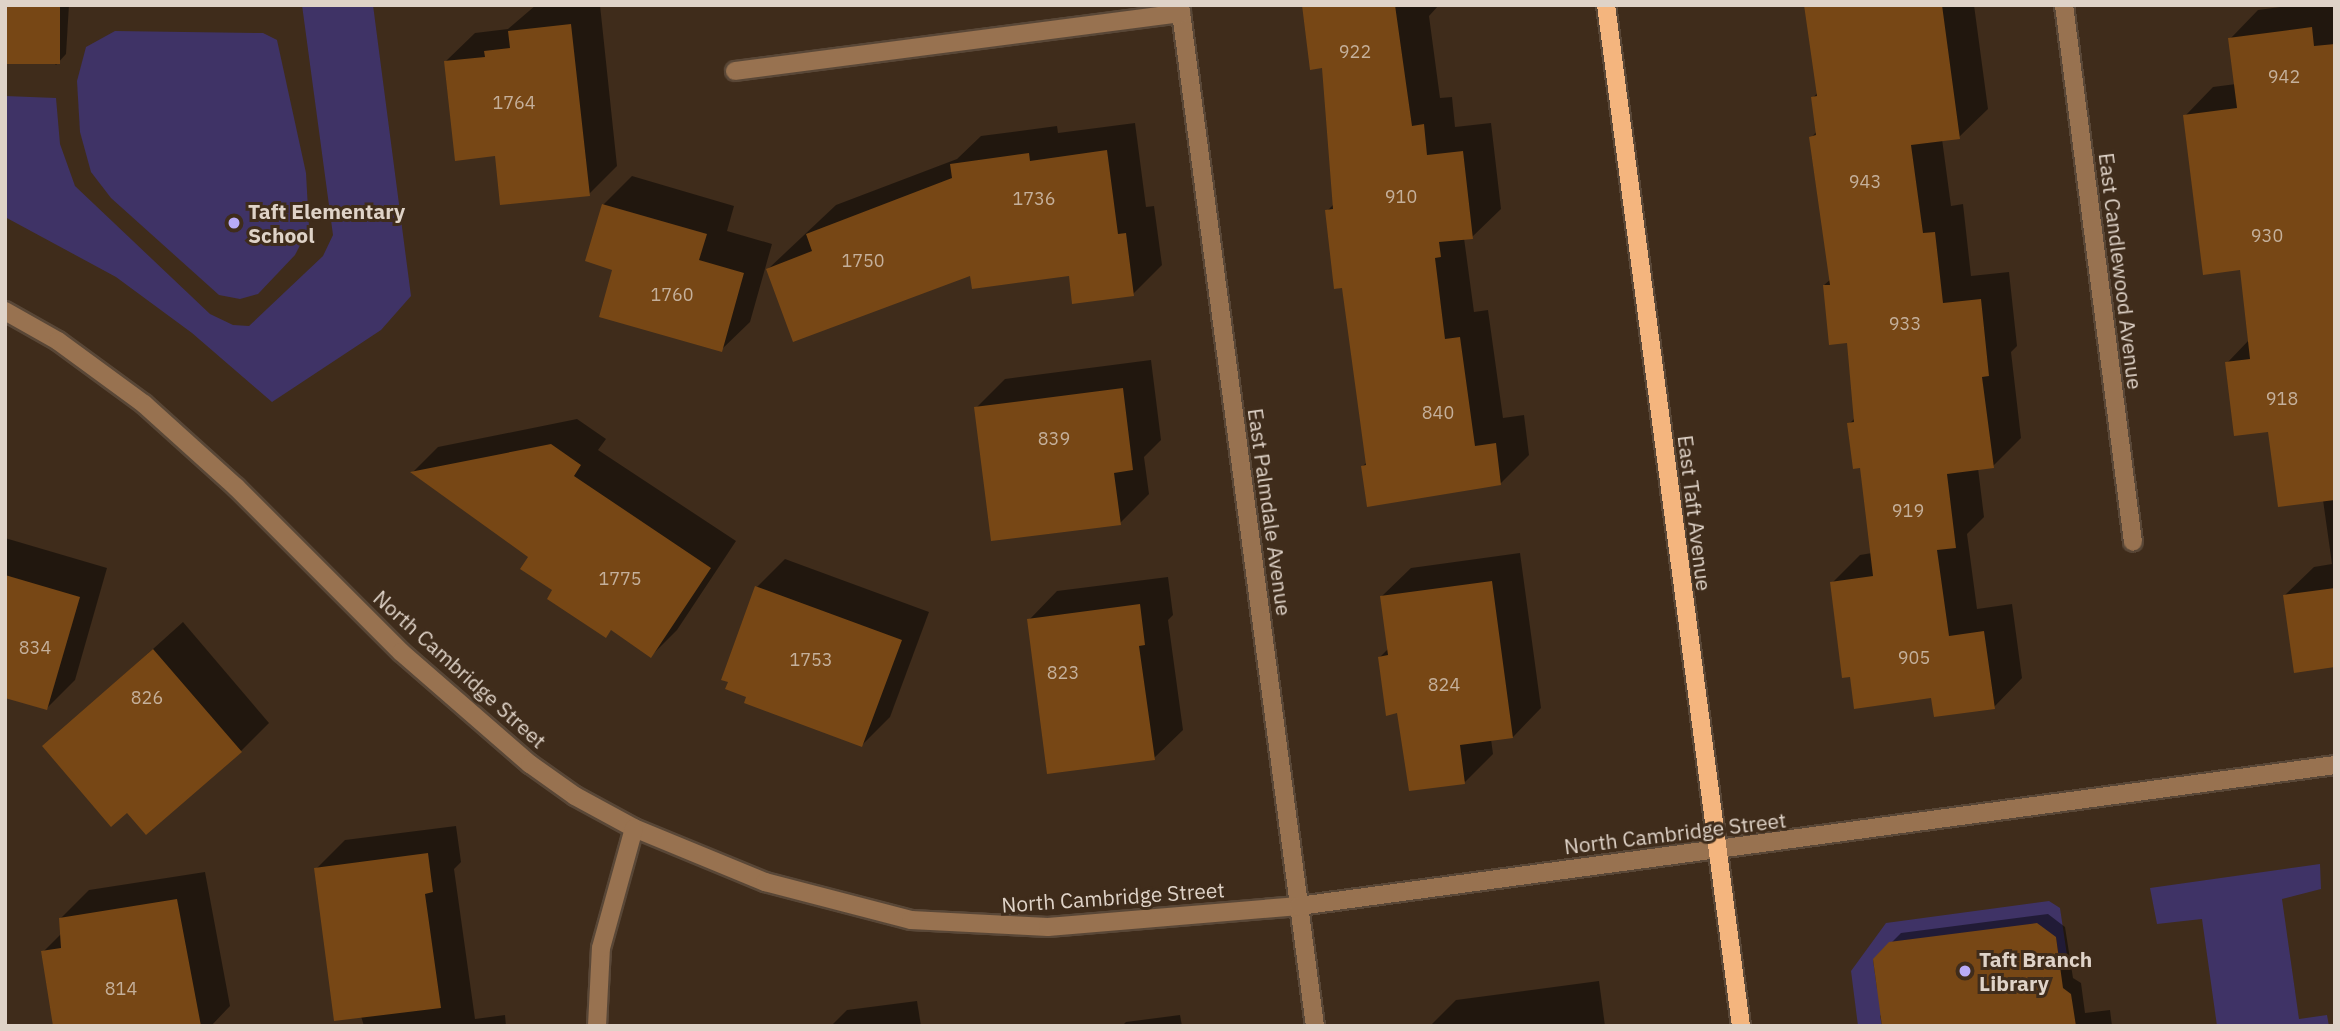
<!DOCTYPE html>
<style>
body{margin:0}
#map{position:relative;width:2340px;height:1031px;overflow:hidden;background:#3f2c1b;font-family:"IBM Plex Sans",sans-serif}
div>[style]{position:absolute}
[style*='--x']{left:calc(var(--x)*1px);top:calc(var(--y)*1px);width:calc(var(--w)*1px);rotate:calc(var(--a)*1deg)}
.green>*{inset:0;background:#3f3366}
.shadow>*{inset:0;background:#0007}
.building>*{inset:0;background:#774715;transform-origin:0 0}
.roads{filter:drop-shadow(2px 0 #594737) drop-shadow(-2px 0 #594737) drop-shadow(0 2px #594737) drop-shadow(0 -2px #594737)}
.minor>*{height:18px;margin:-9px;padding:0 9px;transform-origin:9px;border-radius:9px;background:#987250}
.major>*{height:18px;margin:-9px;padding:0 9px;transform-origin:9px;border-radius:9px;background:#f4b57e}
.dots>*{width:19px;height:19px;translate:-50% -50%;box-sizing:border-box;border:4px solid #3f2c1b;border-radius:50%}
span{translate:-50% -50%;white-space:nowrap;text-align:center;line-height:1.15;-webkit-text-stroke:6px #3f2c1b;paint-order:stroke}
.number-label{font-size:18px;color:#c5b09b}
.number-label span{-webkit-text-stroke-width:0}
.poi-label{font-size:21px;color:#dfd3c8;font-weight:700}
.left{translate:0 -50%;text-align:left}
.street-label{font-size:21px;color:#dfd3c8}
.frame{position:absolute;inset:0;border:7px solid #dfd3c8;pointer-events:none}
</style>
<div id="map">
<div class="green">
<div style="clip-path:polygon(302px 5px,373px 5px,411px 296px,381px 330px,272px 402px,192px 333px,116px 277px,5px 217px,5px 96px,56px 98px,60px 144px,75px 186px,210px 314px,233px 325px,249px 326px,323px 256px,333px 235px)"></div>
<div style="clip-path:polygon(115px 31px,263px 33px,277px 40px,306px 173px,309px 228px,295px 255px,258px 294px,240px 299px,219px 295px,111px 198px,91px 172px,80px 132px,77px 81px,86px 47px)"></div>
<div style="clip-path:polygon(2320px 864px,2321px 889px,2282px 899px,2299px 1019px,2327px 1015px,2329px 1026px,2217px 1026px,2202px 919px,2157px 924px,2150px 888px)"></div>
<div style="clip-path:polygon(2049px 901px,2060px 908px,2068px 962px,2060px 964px,2056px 937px,1889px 943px,1873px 960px,1877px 989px,1892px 1000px,1880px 1016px,1882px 1026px,1858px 1026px,1851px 971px,1886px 923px)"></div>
</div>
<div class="shadow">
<div style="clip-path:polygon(5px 5px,69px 5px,66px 54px,56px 65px)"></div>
<div style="clip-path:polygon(536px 5px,600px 5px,617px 166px,589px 194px,496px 154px,446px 61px,475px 33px,508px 29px)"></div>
<div style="clip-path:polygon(1303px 5px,1439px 5px,1429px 16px,1440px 98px,1452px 97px,1455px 127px,1491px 123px,1501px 209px,1472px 237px,1464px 238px,1474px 312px,1488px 310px,1503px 418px,1524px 415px,1529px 455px,1501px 483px,1363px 466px,1367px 462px,1344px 286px,1327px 211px,1334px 204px,1324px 66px)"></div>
<div style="clip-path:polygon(1806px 5px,1974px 5px,1988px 109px,1959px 137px,1942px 139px,1951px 206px,1963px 204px,1971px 276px,2009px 272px,2017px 346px,2011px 352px,2021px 438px,1993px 466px,1978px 468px,1984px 517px,1967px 534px,1977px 609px,2012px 604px,2022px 678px,1994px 707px,1851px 675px,1832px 583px,1860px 555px,1872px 553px,1861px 466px,1849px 424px,1856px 417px,1849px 341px,1824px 285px,1831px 279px,1811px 138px,1817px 131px,1813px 98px,1818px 92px)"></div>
<div style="clip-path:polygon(2295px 5px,2335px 5px,2335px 665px,2285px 595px,2314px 567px,2332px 564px,2323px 500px,2269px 430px,2227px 363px,2249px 340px,2242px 268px,2185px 116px,2213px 87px,2236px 84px,2230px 39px,2258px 10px)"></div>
<div style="clip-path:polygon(1135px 123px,1146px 207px,1154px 206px,1162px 265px,1133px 294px,1070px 274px,768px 269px,836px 205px,957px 159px,981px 136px,1057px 126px,1058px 133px)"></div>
<div style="clip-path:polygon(632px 176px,734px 206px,727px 231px,772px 244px,750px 322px,721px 350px,615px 268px,603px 205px)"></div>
<div style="clip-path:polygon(1151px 360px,1161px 440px,1144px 457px,1149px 494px,1120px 523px,976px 408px,1005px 379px)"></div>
<div style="clip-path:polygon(577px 419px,606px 439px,598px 450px,736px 541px,677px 630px,651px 656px,555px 589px,531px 556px,413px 472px,438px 447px)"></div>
<div style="clip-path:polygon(5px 538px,107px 568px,75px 680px,46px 709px,5px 697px)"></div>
<div style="clip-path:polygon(1520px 553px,1541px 708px,1513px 737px,1491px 739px,1493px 754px,1465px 782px,1399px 711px,1380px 657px,1389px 648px,1382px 596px,1411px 568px)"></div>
<div style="clip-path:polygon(785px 559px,929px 612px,890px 717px,862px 745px,757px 587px)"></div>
<div style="clip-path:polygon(1168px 577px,1173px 615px,1168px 620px,1183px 730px,1154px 758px,1029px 620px,1057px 591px)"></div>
<div style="clip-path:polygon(183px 622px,269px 723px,241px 751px,127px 811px,44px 747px)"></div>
<div style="clip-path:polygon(456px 826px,461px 862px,454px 869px,475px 1019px,505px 1015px,506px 1026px,364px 1026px,316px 869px,345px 840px)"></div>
<div style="clip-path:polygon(205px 872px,230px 1006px,211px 1026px,55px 1026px,43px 952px,61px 934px,60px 919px,89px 890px)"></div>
<div style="clip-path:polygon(2048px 914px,2065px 927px,2073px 978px,2081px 983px,2085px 1013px,2110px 1010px,2112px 1026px,1884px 1026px,1890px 944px,1901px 933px)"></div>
<div style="clip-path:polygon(1599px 981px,1605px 1026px,1430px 1026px,1456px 1000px)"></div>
<div style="clip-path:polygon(917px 1001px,921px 1026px,831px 1026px,847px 1010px)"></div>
<div style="clip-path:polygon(1180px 1015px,1182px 1026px,1122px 1026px,1126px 1022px)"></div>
</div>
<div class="building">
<div style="left:5px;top:5px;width:55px;height:59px"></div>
<div style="clip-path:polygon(1302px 5px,1395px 5px,1412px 126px,1424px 124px,1427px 155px,1463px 151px,1473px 239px,1439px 242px,1441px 257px,1435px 258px,1445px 339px,1460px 337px,1475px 446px,1496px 443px,1501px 485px,1367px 507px,1361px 466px,1366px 465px,1342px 288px,1334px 289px,1325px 210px,1333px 209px,1322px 68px,1310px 70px)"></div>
<div style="clip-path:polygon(1804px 5px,1942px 5px,1960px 139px,1911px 145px,1923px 233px,1935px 232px,1943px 303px,1981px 299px,1989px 376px,1982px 377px,1994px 468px,1947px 474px,1956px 548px,1937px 550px,1949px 636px,1984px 631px,1995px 709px,1934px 717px,1931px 698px,1854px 709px,1850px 677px,1842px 678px,1830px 582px,1873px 576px,1860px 468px,1853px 469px,1847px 423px,1854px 422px,1847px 343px,1829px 345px,1823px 285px,1830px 285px,1809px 137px,1816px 135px,1811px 97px,1817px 96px)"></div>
<div style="clip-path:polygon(571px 24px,590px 196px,500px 205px,495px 156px,455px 161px,444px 61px,485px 57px,484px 51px,510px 48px,508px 31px)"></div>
<div style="clip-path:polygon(2312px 27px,2314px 46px,2335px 44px,2335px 500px,2278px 507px,2268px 432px,2234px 436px,2225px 362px,2250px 359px,2240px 270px,2203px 275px,2183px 115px,2237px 108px,2228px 38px)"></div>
<div style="clip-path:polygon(1107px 150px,1118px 234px,1126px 233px,1134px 296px,1072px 304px,1069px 276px,972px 289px,970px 276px,793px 342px,766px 269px,812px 251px,806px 234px,952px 178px,950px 164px,1029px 153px,1030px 161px)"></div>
<div style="clip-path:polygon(602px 204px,707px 234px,699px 260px,744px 273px,722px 352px,599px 317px,612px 270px,585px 261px)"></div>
<div style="clip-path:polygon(1123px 388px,1133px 470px,1114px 473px,1121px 525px,991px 541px,974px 407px)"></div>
<div style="clip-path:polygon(551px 444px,581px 465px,574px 476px,711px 568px,651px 658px,611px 630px,606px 638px,547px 599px,552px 590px,520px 569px,528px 557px,410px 472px)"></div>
<div style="clip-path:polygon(5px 575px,80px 597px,47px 710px,5px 698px)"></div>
<div style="clip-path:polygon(1492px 581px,1513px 738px,1460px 745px,1465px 784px,1409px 791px,1397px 713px,1386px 716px,1378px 657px,1388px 655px,1380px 596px)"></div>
<div style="clip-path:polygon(755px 586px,902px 640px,862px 747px,744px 703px,746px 697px,725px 689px,728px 682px,721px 680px)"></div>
<div style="clip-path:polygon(2335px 588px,2335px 667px,2294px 673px,2283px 595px)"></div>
<div style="clip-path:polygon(1140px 604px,1145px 645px,1139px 646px,1155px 760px,1047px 774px,1027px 619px)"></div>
<div style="clip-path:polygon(153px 649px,242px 752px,146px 835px,127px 813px,111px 827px,42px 746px)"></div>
<div style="clip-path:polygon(428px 853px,433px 892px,425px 894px,441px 1008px,334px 1021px,314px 868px)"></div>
<div style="clip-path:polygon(177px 899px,201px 1026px,53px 1026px,41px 951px,61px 948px,59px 918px)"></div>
<div style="clip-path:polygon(2037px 923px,2056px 937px,2063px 988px,2071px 994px,2076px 1026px,1882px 1026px,1873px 959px,1889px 942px)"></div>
</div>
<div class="roads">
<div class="minor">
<div style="--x:1180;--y:5;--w:1030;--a:82.47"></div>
<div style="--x:2064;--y:5;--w:541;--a:82.68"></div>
<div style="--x:735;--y:71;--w:450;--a:-7.4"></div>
<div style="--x:5;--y:311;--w:61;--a:29.5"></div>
<div style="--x:58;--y:341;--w:107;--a:36.2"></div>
<div style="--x:144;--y:404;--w:124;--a:42.1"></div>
<div style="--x:236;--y:487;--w:233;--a:45"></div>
<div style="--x:401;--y:652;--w:171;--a:41"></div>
<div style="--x:530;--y:764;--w:55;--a:35.4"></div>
<div style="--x:575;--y:796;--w:67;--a:28.5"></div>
<div style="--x:634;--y:828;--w:142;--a:22.4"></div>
<div style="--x:765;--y:882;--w:151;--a:14.6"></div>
<div style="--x:911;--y:920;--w:137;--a:2.9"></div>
<div style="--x:1048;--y:927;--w:252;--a:-4.8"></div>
<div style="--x:1299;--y:906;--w:1046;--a:-7.75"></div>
<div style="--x:597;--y:1026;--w:78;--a:-87.1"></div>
<div style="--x:601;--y:948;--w:124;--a:-74.6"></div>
</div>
<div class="major">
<div style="--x:1606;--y:5;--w:1030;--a:82.47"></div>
</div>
</div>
<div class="dots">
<div style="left:234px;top:223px;background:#b8abf7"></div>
<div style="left:1965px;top:971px;background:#b8abf7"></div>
</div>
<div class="number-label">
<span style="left:1355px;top:52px">922</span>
<span style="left:2284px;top:77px">942</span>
<span style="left:514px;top:103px">1764</span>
<span style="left:1865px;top:182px">943</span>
<span style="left:1401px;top:197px">910</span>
<span style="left:1034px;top:199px">1736</span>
<span style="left:2267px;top:236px">930</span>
<span style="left:863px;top:261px">1750</span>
<span style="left:672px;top:295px">1760</span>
<span style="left:1905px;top:324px">933</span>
<span style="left:2282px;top:399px">918</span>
<span style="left:1438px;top:413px">840</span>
<span style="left:1054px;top:439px">839</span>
<span style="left:1908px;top:511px">919</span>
<span style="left:620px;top:579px">1775</span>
<span style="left:35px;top:648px">834</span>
<span style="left:1914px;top:658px">905</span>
<span style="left:811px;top:660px">1753</span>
<span style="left:1063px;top:673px">823</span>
<span style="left:1444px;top:685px">824</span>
<span style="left:147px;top:698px">826</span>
<span style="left:121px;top:989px">814</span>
</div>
<div class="poi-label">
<span class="left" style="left:248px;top:223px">Taft Elementary<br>School</span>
<span class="left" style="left:1979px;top:971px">Taft Branch<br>Library</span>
</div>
<div class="street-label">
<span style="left:2121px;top:271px;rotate:83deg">East Candlewood Avenue</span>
<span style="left:1270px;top:512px;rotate:82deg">East Palmdale Avenue</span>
<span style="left:1695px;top:513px;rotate:83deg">East Taft Avenue</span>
<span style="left:460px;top:669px;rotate:42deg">North Cambridge Street</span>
<span style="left:1675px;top:833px;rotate:-7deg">North Cambridge Street</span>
<span style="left:1113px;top:897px;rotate:-4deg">North Cambridge Street</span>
</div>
<div class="frame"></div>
</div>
